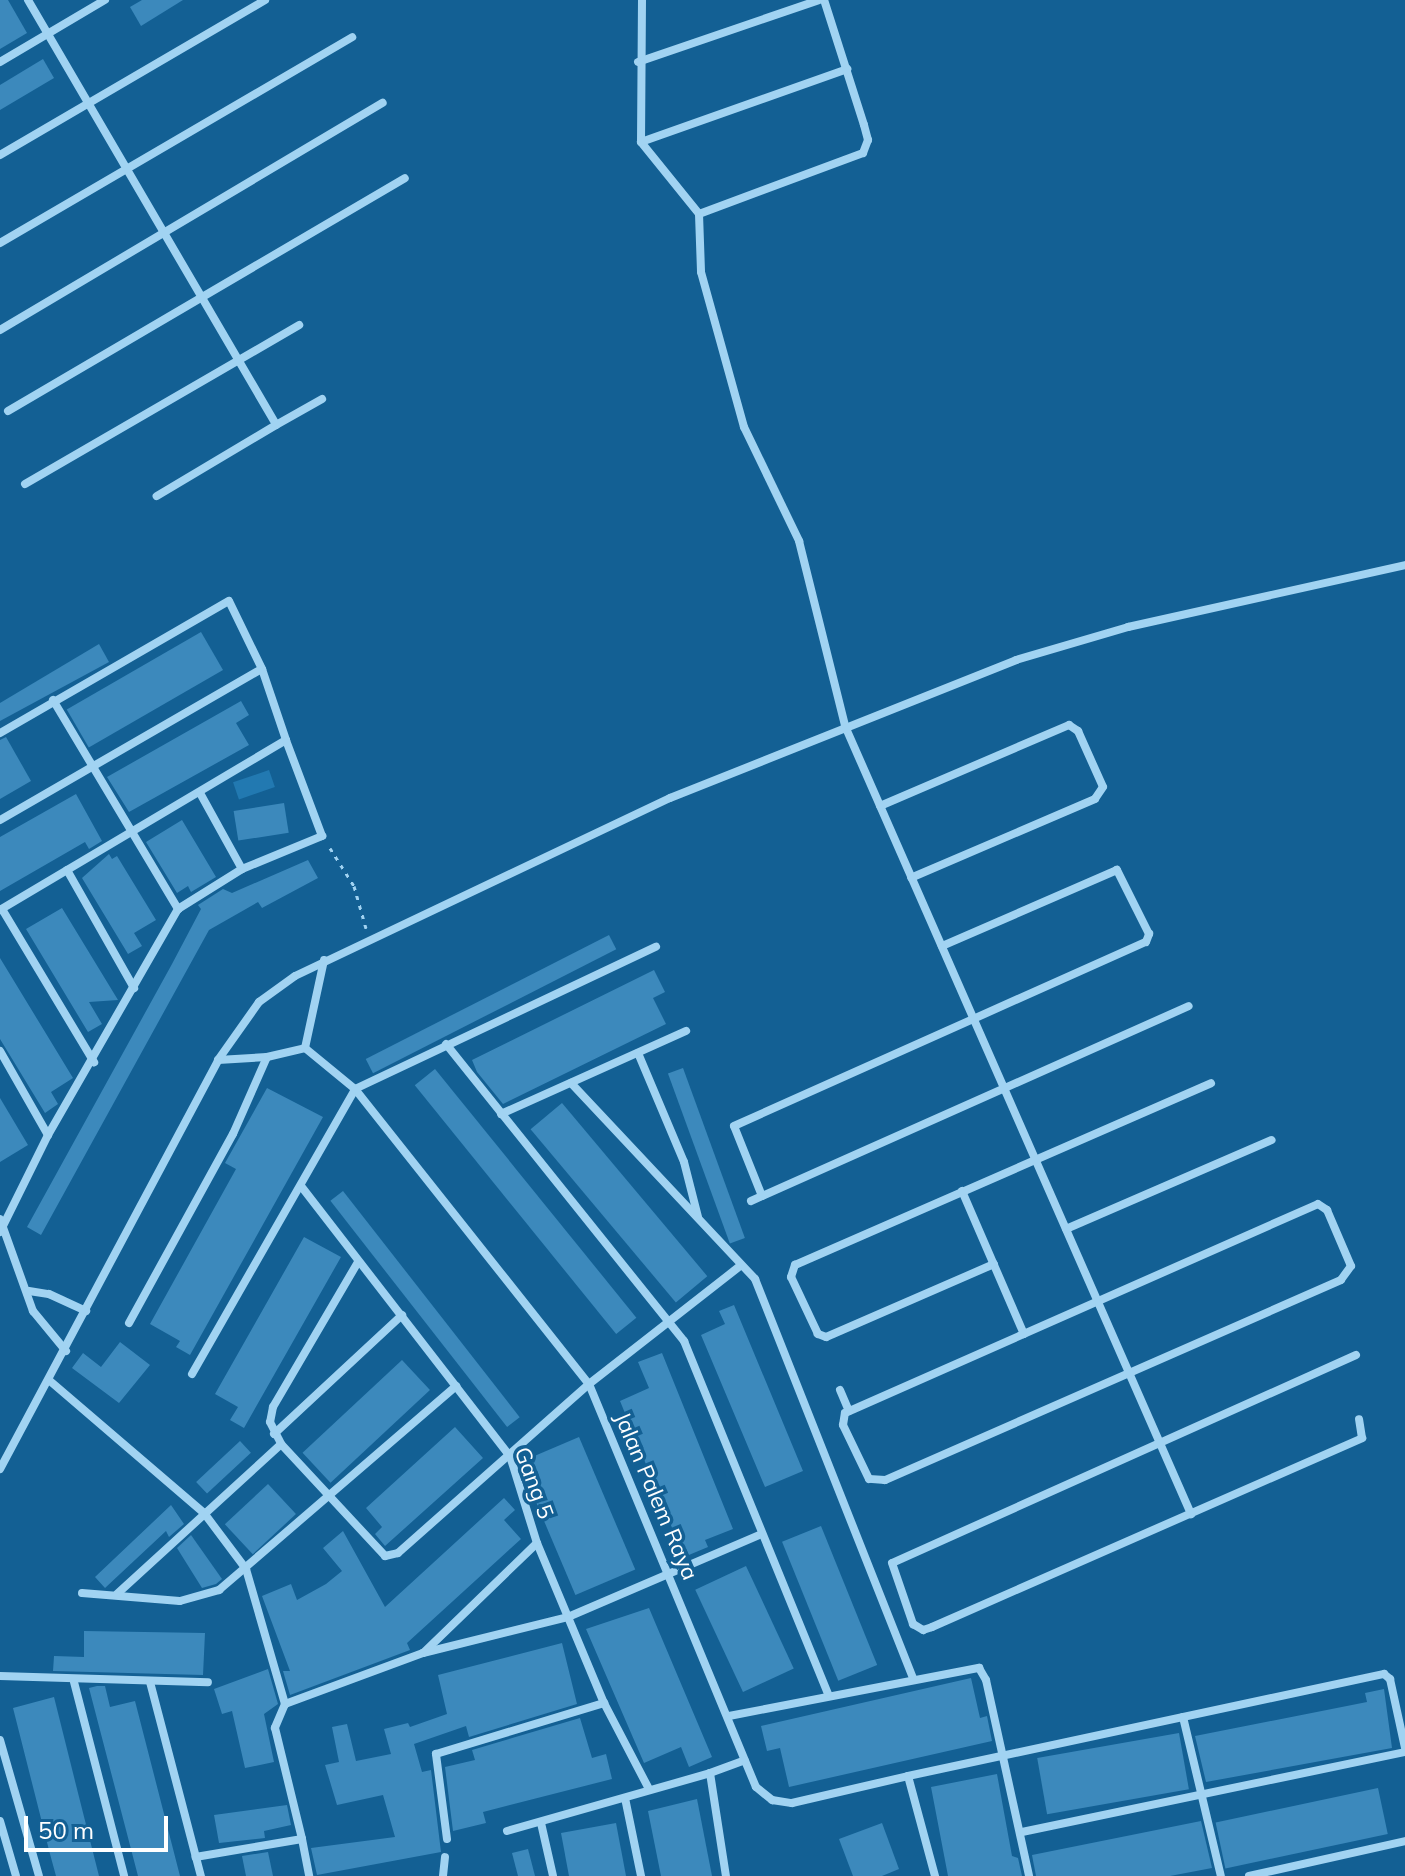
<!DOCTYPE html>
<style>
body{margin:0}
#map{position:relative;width:1405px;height:1876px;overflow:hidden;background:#136094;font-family:Mulish,sans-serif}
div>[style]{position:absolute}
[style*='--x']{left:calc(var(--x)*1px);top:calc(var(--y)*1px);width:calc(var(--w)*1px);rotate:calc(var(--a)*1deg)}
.green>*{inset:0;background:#2279b1;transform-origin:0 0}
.building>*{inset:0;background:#3c89bc;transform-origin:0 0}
.path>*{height:3px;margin-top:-1.5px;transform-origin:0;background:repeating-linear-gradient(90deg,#a1d3f2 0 4px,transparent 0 10px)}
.street>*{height:8px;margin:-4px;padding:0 4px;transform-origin:4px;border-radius:4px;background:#a1d3f2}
span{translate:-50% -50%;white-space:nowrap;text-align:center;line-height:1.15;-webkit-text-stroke:7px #136094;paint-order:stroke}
.street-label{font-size:22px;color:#fff}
.scale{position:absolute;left:24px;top:1816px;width:144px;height:36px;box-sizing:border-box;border:4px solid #fff;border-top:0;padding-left:10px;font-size:24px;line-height:28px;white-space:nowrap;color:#fff;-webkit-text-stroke:6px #136094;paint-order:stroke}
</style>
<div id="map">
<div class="green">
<div style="left:269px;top:770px;width:18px;height:38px;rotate:71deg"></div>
</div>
<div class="building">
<div style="clip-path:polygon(0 0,8px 0,27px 33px,0 49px)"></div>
<div style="clip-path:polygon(142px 0,183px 0,141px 26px,130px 7px)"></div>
<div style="clip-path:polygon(43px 59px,54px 78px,0 110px,0 85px)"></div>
<div style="left:201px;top:632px;width:44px;height:155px;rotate:60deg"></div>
<div style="clip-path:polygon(99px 644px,109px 662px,0 721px,0 703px)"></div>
<div style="clip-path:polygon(241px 701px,249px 715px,236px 723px,249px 745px,129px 812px,107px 777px)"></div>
<div style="clip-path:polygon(6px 737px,31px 781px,0 799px,0 740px)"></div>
<div style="clip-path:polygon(76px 794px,102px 841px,89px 849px,85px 842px,0 891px,0 837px)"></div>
<div style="left:284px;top:803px;width:30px;height:51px;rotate:81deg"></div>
<div style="clip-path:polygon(182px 820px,216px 877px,191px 892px,188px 886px,177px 893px,146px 842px)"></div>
<div style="clip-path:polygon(109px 854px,112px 859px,117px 856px,156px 920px,134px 933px,142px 946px,128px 954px,82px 878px)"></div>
<div style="clip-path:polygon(308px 860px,318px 878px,262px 908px,258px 902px,209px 930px,41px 1235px,27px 1227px,172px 964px,201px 909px,198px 905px,223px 889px,232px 893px)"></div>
<div style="clip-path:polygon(62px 908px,118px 1000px,89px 1002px,102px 1024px,88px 1032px,26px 929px)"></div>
<div style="left:609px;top:935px;width:16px;height:273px;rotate:63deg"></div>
<div style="clip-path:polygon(0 958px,73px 1078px,51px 1092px,58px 1104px,45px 1113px,0 1039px)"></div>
<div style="clip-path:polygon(654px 970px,665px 992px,653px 998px,666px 1024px,503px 1104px,477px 1072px,472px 1060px)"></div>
<div style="left:683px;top:1068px;width:181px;height:16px;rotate:70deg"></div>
<div style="left:435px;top:1069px;width:320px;height:26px;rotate:51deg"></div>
<div style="clip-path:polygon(267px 1088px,323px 1117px,190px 1355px,176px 1347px,180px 1341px,150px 1324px,236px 1169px,225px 1163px)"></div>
<div style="clip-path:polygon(0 1098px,28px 1145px,0 1162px)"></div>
<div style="left:562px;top:1103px;width:226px;height:41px;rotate:50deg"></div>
<div style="left:343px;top:1191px;width:287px;height:16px;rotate:52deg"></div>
<div style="clip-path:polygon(304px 1237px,341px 1257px,244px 1428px,230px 1420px,238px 1407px,215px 1394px)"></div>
<div style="clip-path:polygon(734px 1305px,803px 1471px,765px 1487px,701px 1335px,725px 1324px,719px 1311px)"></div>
<div style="clip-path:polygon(120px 1342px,150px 1365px,119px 1403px,72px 1368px,83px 1353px,101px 1367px)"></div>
<div style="clip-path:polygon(662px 1353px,733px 1529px,705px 1540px,708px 1547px,684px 1557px,620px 1401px,649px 1388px,638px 1362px)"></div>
<div style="left:402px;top:1360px;width:41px;height:136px;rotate:47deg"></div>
<div style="clip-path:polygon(455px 1427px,483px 1458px,385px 1546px,375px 1534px,382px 1527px,366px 1508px)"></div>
<div style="left:579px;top:1437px;width:144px;height:65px;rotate:67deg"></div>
<div style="left:240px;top:1441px;width:16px;height:60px;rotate:47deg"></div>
<div style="left:268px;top:1484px;width:41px;height:59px;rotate:47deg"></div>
<div style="clip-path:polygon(504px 1498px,515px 1510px,504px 1520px,521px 1539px,407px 1643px,410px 1650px,290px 1695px,283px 1671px,290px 1671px,262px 1596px,291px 1584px,297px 1600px,326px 1584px,342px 1571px,323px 1548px,343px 1531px,385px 1607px)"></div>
<div style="clip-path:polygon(171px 1505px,184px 1524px,169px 1537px,166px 1531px,105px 1588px,95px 1577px)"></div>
<div style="left:821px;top:1526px;width:150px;height:42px;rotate:68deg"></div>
<div style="clip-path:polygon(191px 1535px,222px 1579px,216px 1584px,202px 1588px,177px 1548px)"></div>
<div style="left:746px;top:1566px;width:113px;height:56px;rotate:65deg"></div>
<div style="clip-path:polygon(649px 1608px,712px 1757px,689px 1767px,681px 1747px,644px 1763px,586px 1629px)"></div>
<div style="clip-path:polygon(84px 1631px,205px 1633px,203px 1675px,53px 1671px,54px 1656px,84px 1657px)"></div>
<div style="clip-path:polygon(562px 1643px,577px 1704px,469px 1737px,466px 1726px,414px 1744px,422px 1772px,431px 1770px,441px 1852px,317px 1875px,311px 1848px,395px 1837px,383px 1795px,337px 1805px,325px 1765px,339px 1762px,332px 1727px,347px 1724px,356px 1761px,391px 1754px,384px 1729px,408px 1723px,410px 1727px,447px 1714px,438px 1675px)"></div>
<div style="clip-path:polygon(268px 1669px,278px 1704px,264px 1714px,274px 1762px,245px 1768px,232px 1711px,222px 1714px,214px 1689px)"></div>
<div style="clip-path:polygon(971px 1678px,980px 1718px,987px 1716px,992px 1741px,789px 1787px,780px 1748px,767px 1751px,761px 1726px)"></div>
<div style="clip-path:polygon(97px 1686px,105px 1686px,110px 1707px,135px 1701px,180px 1876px,138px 1876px,89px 1688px)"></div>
<div style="clip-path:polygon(1384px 1689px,1392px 1748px,1206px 1782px,1195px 1736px,1367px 1702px,1365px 1693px)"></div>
<div style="clip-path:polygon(54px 1697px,76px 1785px,99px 1876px,56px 1876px,50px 1854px,13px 1708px)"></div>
<div style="clip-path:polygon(580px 1718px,592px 1758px,606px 1754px,612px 1779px,483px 1812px,486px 1823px,453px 1831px,445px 1767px,475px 1760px,472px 1750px)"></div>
<div style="left:1179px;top:1733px;width:57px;height:144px;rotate:80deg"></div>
<div style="clip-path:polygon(997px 1774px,1012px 1856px,1018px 1858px,1022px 1876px,948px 1876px,931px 1787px)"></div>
<div style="left:1378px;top:1788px;width:47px;height:166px;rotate:78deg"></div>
<div style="clip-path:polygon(697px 1799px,712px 1876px,661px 1876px,648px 1811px)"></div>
<div style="clip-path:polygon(287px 1805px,291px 1825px,264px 1831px,265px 1838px,219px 1843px,214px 1815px)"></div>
<div style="clip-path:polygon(1201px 1821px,1212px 1868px,1170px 1876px,1036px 1876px,1032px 1855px)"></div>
<div style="clip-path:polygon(616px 1823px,626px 1876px,569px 1876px,561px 1833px)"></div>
<div style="clip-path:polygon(882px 1823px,899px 1869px,882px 1876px,853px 1876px,839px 1839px)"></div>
<div style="clip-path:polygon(528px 1849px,535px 1876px,518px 1876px,512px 1853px)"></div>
<div style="clip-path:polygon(268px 1852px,273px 1876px,246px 1876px,242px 1856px)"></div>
</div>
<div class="path">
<div style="--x:330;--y:848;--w:45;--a:57.7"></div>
<div style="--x:354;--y:886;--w:44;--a:74.1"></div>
</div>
<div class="street">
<div style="--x:28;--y:0;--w:492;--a:59.7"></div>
<div style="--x:276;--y:425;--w:139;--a:149.2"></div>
<div style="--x:642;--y:0;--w:142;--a:90.4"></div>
<div style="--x:641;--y:142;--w:92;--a:51.1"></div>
<div style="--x:699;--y:214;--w:58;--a:88"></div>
<div style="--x:701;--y:272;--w:161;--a:74.5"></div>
<div style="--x:744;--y:427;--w:127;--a:64.2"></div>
<div style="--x:799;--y:541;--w:191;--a:76"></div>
<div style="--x:845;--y:726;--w:861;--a:66.29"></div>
<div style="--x:0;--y:62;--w:122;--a:-30.6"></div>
<div style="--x:638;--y:62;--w:191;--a:-18.9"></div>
<div style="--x:641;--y:142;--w:219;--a:-19.5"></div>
<div style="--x:0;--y:155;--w:307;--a:-30.3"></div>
<div style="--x:699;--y:214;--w:175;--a:-20.4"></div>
<div style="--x:863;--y:153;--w:14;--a:-69"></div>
<div style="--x:868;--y:140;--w:16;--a:-105"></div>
<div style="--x:864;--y:125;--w:131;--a:-107.7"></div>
<div style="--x:0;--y:243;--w:408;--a:-30.3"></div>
<div style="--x:0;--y:330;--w:445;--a:-30.7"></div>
<div style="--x:8;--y:411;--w:460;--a:-30.4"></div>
<div style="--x:276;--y:425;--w:53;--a:-29.5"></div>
<div style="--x:25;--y:484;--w:317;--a:-30.1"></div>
<div style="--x:53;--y:700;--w:244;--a:59.1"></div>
<div style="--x:0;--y:733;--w:264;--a:-30"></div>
<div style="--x:229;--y:601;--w:76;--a:64.1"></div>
<div style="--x:262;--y:669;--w:75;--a:71.3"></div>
<div style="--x:286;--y:740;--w:333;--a:149.3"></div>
<div style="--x:200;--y:793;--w:87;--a:61.1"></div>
<div style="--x:880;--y:806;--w:206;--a:-23.2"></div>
<div style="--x:1069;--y:725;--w:11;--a:34"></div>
<div style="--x:1078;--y:731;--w:61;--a:65.9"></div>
<div style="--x:1103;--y:787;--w:14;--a:124"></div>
<div style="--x:1095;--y:799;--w:200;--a:156.8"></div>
<div style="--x:0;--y:820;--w:302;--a:-30"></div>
<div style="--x:67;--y:870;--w:136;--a:60.4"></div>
<div style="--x:2;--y:909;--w:179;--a:59"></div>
<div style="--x:446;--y:1044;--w:381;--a:51.3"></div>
<div style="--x:684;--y:1341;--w:383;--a:67.8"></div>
<div style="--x:305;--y:1048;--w:65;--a:39.4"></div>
<div style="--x:355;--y:1089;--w:377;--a:51.6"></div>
<div style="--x:589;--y:1384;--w:436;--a:67.5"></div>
<div style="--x:756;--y:1787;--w:21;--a:39"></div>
<div style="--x:772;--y:1800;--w:20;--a:9"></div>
<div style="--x:792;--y:1803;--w:119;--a:-13.1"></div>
<div style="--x:908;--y:1776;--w:104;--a:74.9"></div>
<div style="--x:0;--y:1051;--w:97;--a:60.3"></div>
<div style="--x:638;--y:1053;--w:118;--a:67.1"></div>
<div style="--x:684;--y:1162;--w:57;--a:75.7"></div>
<div style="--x:218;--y:1060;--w:49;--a:-3.5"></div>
<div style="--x:267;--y:1057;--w:39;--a:-13"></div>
<div style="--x:305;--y:1048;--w:90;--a:-77.8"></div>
<div style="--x:571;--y:1083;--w:269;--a:46.8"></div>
<div style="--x:755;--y:1279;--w:429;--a:68.4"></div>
<div style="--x:501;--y:1114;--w:203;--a:-24.2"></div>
<div style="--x:301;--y:1186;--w:341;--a:52.3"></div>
<div style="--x:510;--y:1456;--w:91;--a:72.8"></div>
<div style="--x:537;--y:1543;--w:173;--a:67.3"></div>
<div style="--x:604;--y:1703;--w:95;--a:62.4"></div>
<div style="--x:962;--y:1191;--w:156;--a:66.6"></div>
<div style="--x:762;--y:1196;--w:75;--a:-111.8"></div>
<div style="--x:734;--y:1126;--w:451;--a:-24.1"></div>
<div style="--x:1146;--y:942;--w:9;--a:-69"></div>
<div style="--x:1149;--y:934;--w:72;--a:-116.6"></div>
<div style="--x:1117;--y:870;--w:191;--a:156.5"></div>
<div style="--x:751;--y:1201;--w:479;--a:-24"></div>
<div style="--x:1318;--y:1204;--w:11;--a:34"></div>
<div style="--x:1327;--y:1210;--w:61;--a:66.8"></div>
<div style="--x:1351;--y:1266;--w:17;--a:126"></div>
<div style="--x:1341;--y:1280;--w:498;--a:156.3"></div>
<div style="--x:885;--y:1480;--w:16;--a:-176"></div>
<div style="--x:869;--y:1479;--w:60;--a:-115.7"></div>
<div style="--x:843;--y:1425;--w:12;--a:-81"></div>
<div style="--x:845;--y:1413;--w:517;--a:-23.84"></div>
<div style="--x:0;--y:1219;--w:98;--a:70.3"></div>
<div style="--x:33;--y:1311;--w:52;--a:50.5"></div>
<div style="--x:1066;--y:1229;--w:224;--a:-23.4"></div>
<div style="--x:0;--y:1232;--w:108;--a:-63.7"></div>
<div style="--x:48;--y:1135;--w:261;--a:-60.1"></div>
<div style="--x:178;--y:909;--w:75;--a:-32"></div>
<div style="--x:242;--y:869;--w:87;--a:-22.4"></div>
<div style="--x:322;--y:836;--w:103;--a:-110.6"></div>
<div style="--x:358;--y:1262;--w:168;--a:120.4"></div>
<div style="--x:273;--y:1407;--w:15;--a:101"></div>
<div style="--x:270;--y:1422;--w:25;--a:63"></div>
<div style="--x:281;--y:1444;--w:153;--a:47.1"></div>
<div style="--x:385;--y:1556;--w:13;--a:-13"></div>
<div style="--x:398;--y:1553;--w:255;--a:-41.5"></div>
<div style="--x:589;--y:1384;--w:190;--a:-38"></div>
<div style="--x:994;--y:1264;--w:183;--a:156.5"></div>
<div style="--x:826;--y:1337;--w:9;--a:-159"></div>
<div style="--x:818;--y:1334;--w:63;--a:-115.3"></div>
<div style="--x:791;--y:1277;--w:13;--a:-72"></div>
<div style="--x:795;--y:1265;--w:454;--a:-23.6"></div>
<div style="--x:29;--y:1291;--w:20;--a:9"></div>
<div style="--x:49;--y:1294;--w:41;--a:24.7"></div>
<div style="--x:129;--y:1323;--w:216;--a:-61.2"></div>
<div style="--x:233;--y:1134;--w:84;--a:-66.2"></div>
<div style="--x:1356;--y:1355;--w:508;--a:155.85"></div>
<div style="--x:892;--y:1563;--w:65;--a:71"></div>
<div style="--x:913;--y:1624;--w:12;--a:31"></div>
<div style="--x:923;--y:1630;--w:9;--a:-18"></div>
<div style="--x:932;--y:1627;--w:470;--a:-23.7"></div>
<div style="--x:1362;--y:1438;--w:19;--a:-99"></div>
<div style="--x:192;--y:1374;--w:328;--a:-60.2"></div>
<div style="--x:355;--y:1089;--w:333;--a:-25.3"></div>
<div style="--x:50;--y:1381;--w:203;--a:40.6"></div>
<div style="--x:204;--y:1513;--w:70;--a:53.1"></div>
<div style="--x:246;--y:1569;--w:141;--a:73.9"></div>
<div style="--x:285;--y:1704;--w:26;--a:113"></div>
<div style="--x:275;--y:1728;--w:114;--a:76.3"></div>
<div style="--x:302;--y:1839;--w:108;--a:170.4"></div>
<div style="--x:840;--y:1390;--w:23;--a:67"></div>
<div style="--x:274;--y:1434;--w:175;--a:-42.9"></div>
<div style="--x:0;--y:1469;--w:463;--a:-61.9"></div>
<div style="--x:218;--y:1060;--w:71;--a:-54.7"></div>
<div style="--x:259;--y:1002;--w:44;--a:-35.8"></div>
<div style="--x:295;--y:976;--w:415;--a:-25.4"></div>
<div style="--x:670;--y:798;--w:373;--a:-21.7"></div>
<div style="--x:1016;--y:660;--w:117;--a:-16.4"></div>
<div style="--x:1128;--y:627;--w:284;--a:-12.6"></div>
<div style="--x:537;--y:1543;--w:158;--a:136"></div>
<div style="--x:423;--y:1653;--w:149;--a:-13.9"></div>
<div style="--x:568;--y:1617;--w:211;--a:-23.2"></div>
<div style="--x:82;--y:1593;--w:98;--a:4.7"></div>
<div style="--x:180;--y:1601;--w:41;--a:-15.8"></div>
<div style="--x:219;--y:1590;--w:313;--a:-40.7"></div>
<div style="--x:117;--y:1594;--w:222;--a:-42.4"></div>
<div style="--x:0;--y:1676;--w:208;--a:1.7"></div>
<div style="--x:74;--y:1682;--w:200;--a:75.5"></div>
<div style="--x:150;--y:1682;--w:201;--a:75.3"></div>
<div style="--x:285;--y:1704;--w:147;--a:-20.3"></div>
<div style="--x:729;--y:1716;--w:255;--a:-10.9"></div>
<div style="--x:979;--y:1668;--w:14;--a:60"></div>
<div style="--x:986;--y:1680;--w:201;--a:77.6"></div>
<div style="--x:1183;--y:1717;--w:163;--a:76.6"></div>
<div style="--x:0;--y:1740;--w:141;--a:74"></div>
<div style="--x:710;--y:1773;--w:37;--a:-20"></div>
<div style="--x:908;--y:1776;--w:487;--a:-12.1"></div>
<div style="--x:1384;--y:1674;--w:8;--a:40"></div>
<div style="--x:1390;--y:1679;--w:71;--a:77.7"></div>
<div style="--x:625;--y:1798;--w:80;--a:78.4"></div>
<div style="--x:0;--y:1821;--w:57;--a:73.8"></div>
<div style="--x:541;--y:1823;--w:54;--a:77.2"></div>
<div style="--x:507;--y:1831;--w:211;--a:-15.9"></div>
<div style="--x:710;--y:1773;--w:104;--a:81.2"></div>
<div style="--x:1022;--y:1832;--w:391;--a:-11.8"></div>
<div style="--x:302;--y:1839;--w:38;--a:79"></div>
<div style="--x:447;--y:1839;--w:86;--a:-97.4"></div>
<div style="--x:436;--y:1754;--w:176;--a:-16.9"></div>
<div style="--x:443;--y:1876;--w:19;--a:-84"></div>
<div style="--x:1249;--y:1876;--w:160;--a:-12.6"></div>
</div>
<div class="street-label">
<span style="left:534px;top:1483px;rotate:70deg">Gang 5</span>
<span style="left:656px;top:1496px;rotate:67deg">Jalan Palem Raya</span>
</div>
<div class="scale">50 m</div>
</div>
